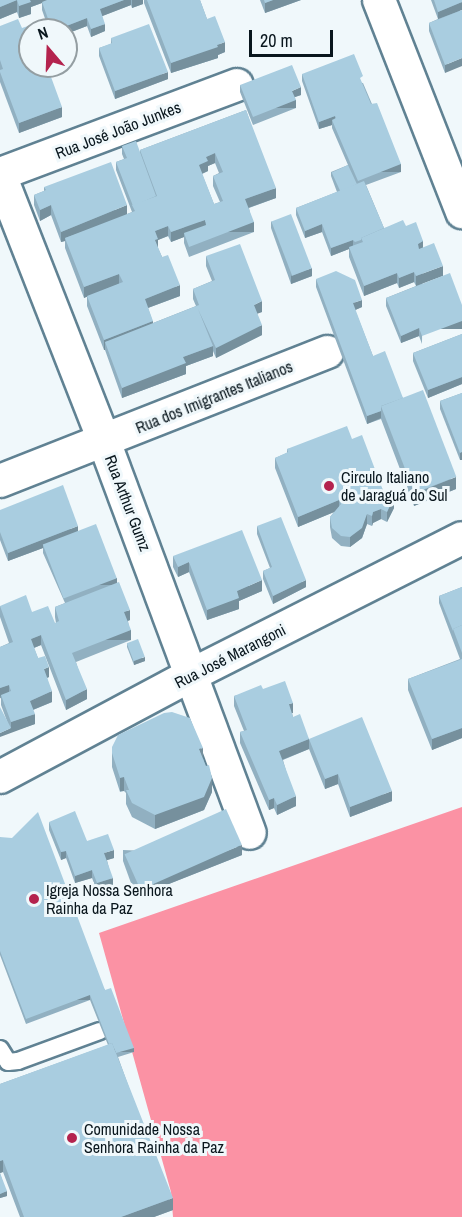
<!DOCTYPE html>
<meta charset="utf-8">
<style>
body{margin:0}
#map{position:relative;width:462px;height:1217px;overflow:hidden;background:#f0f8fb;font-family:"Archivo Narrow",sans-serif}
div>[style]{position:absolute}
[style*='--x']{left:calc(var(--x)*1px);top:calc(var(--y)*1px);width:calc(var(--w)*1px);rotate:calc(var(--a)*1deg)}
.forest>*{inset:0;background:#fb92a4}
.roads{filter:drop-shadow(2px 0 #608293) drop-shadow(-2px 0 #608293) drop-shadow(0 2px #608293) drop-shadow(0 -2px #608293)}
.lane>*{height:16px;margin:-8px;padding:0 8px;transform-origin:8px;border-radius:8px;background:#fff}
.street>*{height:32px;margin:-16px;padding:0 16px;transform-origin:16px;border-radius:16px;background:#fff}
.wall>*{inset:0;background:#91b0c1}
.shaded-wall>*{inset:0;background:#76909d;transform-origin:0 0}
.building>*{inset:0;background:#a9cde0;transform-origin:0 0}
.dots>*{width:16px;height:16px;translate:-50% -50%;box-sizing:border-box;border:3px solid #f0f8fb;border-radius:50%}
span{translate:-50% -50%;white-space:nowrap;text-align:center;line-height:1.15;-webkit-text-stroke:6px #f0f8fb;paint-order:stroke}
.street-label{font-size:16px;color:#09161d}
.poi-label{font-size:16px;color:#09161d}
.left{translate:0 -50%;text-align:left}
.north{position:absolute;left:18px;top:18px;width:60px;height:60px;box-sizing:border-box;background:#f0f8fb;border:2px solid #949ea2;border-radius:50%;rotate:341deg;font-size:16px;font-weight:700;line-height:24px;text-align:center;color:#09161d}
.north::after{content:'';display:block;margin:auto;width:21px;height:27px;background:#b4234e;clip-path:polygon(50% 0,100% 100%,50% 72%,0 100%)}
.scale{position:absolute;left:249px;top:30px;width:84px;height:27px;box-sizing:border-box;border:3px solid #09161d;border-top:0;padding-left:8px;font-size:18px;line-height:21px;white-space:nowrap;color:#09161d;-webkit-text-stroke:4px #f0f8fb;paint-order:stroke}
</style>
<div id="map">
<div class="forest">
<div style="clip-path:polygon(462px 807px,462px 1217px,173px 1217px,171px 1192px,99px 933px)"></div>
</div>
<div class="roads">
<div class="lane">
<div style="--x:0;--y:1049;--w:15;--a:58"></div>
<div style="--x:8;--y:1062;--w:10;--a:-6"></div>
<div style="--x:18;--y:1061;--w:87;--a:-20.1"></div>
</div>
<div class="street">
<div style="--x:379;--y:0;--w:228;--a:68.6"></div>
<div style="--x:0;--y:174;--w:253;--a:-20.6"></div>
<div style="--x:0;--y:175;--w:286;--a:68.6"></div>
<div style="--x:104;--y:441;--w:418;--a:69.6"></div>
<div style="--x:0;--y:481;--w:352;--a:-21.5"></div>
<div style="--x:0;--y:777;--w:219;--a:-28.1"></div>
<div style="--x:193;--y:674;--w:301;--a:-26.8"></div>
</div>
</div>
<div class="wall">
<div style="clip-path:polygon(0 0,143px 0,143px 4px,132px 8px,131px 5px,102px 16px,105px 31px,91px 37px,87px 26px,66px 34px,66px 30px,49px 30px,42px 10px,42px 3px,31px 7px,31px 14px,19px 18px,17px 12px,0 19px)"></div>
<div style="clip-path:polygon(144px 0,200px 0,207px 19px,225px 52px,218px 55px,218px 58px,171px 73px,144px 3px)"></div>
<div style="clip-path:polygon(260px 0,301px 0,265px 13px)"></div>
<div style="clip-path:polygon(431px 0,462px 0,445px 73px,429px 31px,429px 23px,438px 19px)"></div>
<div style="clip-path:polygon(0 26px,22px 28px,30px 30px,62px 117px,19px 133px,0 82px)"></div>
<div style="clip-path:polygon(111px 38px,168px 79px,115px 99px,99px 56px,99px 48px,111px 44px)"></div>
<div style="clip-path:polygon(302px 74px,363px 83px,401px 172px,366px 185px,384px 228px,406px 226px,423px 241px,422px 344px,419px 336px,401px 343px,386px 306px,386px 298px,416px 286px,414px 282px,399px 288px,397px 283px,364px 296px,349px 257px,349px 249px,331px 256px,322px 232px,305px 238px,296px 215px,296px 208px,337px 192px,331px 176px,331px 172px,348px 165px,332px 128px,332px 125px,319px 129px,302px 81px)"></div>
<div style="clip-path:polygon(240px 85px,301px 95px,295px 97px,296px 108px,253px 125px,240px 92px)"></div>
<div style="clip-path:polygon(evenodd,246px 110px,276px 198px,249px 208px,254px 232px,189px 257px,184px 243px,184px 237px,171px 242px,168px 236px,158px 240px,158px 248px,180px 296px,148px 308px,153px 323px,196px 306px,193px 299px,193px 289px,212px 281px,206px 266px,206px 256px,262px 312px,257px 313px,262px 335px,216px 358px,213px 351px,213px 356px,186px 366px,186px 374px,122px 398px,105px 350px,104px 350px,87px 306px,87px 296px,84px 298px,65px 248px,65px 241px,61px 242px,51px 215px,40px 221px,34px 205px,34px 195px,44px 191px,44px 187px,127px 214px,132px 212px,116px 170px,116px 162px,124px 159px,122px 154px,122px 146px,140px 152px,140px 150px,246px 110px,215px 163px,219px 173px,213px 176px,213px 186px,220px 202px,214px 204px,202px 174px,208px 171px,208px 166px,215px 163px)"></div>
<div style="clip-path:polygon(271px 221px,312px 276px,291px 284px,271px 228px)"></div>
<div style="clip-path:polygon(316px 279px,362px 307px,355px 310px,373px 356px,403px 398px,456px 489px,414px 506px,381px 419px,367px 424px,316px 287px)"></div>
<div style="clip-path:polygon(462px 334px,462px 384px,428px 398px,413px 361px,413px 353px)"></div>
<div style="clip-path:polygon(462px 393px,462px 460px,460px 460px,440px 409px,440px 401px)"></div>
<div style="clip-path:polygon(352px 439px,394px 508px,387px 522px,381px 519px,373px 523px,372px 526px,367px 524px,362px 538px,350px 547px,341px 546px,332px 538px,330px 527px,330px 517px,334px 512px,298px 527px,275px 468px,275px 458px,287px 453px,287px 449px)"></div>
<div style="clip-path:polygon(0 510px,78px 531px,117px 582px,130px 620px,128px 621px,131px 640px,76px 662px,87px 699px,66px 710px,41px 645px,34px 648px,38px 658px,49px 677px,47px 678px,52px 702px,33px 710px,35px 724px,11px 732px,1px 705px,1px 698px,0 698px,0 647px,9px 643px,0 617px,0 606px,32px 612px,55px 623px,56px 623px,55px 617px,55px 607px,65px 603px,43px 553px,43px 548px,8px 561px,0 540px)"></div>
<div style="clip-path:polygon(257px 526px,306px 587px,273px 604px,263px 579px,263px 571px,270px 568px,257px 534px)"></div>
<div style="clip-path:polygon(173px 556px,262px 591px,239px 601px,239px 609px,207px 620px,189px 572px,178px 577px,173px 567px)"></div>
<div style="clip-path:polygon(462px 587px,462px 738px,432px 750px,408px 690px,408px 679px,460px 659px,439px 603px,439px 596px)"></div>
<div style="clip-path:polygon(127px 643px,145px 661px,134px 665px,127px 647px)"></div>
<div style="clip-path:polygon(263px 689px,293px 713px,292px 713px,293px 717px,309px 739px,392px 801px,350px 817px,338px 784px,325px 789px,309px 749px,283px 760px,296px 806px,277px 815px,274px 808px,269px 810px,240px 743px,240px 732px,244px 731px,234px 706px,234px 696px)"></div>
<div style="clip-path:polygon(112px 747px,203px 758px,212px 792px,204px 810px,155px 829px,132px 817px,126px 804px,126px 793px,124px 791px,120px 792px,112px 767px)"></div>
<div style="clip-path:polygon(49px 822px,87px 841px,114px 858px,107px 860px,113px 885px,97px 891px,92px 878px,75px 883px,66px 858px,61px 860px,49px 830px)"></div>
<div style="clip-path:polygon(0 837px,105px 990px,134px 1052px,118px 1057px,173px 1210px,154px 1217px,20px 1217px,3px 1172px,0 1173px,7px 1196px,0 1198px,0 1084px,108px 1045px,90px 1000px,26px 1024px,0 955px)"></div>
<div style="clip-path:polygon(123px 850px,242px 855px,136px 897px,123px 861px)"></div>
</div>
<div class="shaded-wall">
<div style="clip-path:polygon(17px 0,17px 12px,0 19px,0 7px)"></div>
<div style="clip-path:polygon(29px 0,50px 0,31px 7px,31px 14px,19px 18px,19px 6px)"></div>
<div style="clip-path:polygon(124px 0,131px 0,131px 5px,100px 17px,100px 9px)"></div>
<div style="clip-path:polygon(132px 0,143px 0,143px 4px,132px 8px)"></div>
<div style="clip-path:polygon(273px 0,301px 0,265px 13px,265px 3px)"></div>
<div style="clip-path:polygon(462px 2px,462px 10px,438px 19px,438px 12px)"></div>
<div style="clip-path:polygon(87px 18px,87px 26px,66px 34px,66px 30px,56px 30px)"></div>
<div style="clip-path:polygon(105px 24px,105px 31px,91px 37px,91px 29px)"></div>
<div style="clip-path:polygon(225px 42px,225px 52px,218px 55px,218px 58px,171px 73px,171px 63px)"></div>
<div style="clip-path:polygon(462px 58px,462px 66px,445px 73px,445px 65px)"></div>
<div style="clip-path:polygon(168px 72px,168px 79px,115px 99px,115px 91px)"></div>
<div style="clip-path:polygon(301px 87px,301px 95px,292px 98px,292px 91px)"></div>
<div style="left:296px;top:100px;width:8px;height:46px;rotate:90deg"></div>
<div style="clip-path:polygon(62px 107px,62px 117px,19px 133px,19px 123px)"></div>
<div style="clip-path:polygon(335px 116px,335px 124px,332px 120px,332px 125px,319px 129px,319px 122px)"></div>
<div style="clip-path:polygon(215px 153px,215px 163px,208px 166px,208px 171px,199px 175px,199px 165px,206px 157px)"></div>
<div style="left:401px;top:164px;width:8px;height:46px;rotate:90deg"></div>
<div style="clip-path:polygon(276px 188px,276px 198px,245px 209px,245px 199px)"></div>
<div style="clip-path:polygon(51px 205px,51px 215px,40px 221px,40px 210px)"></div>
<div style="clip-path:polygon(127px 205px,127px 216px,65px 238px,65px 241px,61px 242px,61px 232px)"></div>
<div style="clip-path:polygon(205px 220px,205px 230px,184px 233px,184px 237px,171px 242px,171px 232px)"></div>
<div style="left:254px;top:222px;width:10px;height:70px;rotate:90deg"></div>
<div style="clip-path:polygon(322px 224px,322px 232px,305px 238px,305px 231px)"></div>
<div style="clip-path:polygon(168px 226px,168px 236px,158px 240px,158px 249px,155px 250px,155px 231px)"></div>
<div style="clip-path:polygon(353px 240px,353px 247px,349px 247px,349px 249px,331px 256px,331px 248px)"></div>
<div style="clip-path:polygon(423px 241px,423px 252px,418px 254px,418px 244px)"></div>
<div style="clip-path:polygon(443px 266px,443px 276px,416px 286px,416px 276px)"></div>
<div style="clip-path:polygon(312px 268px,312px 276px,291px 284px,291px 276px)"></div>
<div style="clip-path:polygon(414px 272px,414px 282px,399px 288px,399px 278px)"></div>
<div style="clip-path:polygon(397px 273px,397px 283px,364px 296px,364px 286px)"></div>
<div style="clip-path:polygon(119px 274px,119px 284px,84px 298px,84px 287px)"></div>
<div style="clip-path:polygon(180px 285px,180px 296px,145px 309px,145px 299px)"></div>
<div style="clip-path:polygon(362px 300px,362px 307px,353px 311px,353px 303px)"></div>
<div style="clip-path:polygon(262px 301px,262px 312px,254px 315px,254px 305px)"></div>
<div style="clip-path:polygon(153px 321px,153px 331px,105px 342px,105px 350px,104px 350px,104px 340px)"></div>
<div style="left:462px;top:321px;width:8px;height:43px;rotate:90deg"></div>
<div style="clip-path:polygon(262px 325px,262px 335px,216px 358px,216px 348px)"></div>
<div style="clip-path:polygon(419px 328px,419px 336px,401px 343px,401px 336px)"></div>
<div style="clip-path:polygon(213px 346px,213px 356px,186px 366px,186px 374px,122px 398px,122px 388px,183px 357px)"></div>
<div style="clip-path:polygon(462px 377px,462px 384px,428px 398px,428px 390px)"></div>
<div style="clip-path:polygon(381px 411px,381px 418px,367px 424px,367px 416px)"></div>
<div style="left:462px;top:452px;width:8px;height:2px;rotate:90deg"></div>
<div style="clip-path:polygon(456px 477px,456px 489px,414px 506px,414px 494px)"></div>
<div style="clip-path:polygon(394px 497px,394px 508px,387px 522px,387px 512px)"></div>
<div style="clip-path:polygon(339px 500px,339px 510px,298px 527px,298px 517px)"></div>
<div style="clip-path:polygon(381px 509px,381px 519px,373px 523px,372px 526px,372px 516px,373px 512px)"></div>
<div style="clip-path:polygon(367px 514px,367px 524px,362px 538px,350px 547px,350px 537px)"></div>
<div style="clip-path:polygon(78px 526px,78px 534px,43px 545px,43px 548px,8px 561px,8px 553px)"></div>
<div style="clip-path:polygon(189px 562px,189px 572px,178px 577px,178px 567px)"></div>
<div style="left:117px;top:578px;width:7px;height:55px;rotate:90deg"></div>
<div style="clip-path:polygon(262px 580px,262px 591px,239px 601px,239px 609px,207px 620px,207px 610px,237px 591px)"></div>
<div style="clip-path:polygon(306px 580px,306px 587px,273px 604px,273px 596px)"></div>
<div style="clip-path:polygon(130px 610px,130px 620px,124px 622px,124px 612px)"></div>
<div style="left:131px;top:630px;width:10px;height:63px;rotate:90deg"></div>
<div style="clip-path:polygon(41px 635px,41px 645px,31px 649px,31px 639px)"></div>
<div style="clip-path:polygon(145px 657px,145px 661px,134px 665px,134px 661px)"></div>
<div style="clip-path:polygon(49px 667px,49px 677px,44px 679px,44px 669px)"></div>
<div style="clip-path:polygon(9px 685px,9px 696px,1px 695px,0 699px,0 688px)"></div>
<div style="clip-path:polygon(87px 689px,87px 699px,66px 710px,66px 700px)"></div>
<div style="clip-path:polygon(52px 691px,52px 702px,30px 711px,30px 701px)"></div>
<div style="clip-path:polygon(293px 703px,293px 713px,289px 714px,289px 704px)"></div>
<div style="clip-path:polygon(35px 714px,35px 724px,0 737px,0 733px,11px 728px,11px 722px)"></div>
<div style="clip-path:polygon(462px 728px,462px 738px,432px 750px,432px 739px)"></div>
<div style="clip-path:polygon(309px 739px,309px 749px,279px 761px,279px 751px)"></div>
<div style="clip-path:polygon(203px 748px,203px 762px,199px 749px)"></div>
<div style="clip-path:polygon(338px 774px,338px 784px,325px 789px,325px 779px)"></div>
<div style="left:124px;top:777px;width:14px;height:4px;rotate:90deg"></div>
<div style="clip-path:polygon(212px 778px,212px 792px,204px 810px,155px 829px,155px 815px)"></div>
<div style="clip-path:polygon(392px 791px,392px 801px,350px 817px,350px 807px)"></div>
<div style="clip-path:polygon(296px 796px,296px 806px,277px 815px,277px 805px)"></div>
<div style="clip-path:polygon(274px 798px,274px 808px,269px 810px,269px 800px)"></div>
<div style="clip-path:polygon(242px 845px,242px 855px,136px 897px,136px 886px)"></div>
<div style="clip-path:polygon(114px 850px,114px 858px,104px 861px,104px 853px)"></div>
<div style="clip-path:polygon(66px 851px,66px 858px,61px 860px,61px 852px)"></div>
<div style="clip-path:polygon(92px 870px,92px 878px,75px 883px,75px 876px)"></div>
<div style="clip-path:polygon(113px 878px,113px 885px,97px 891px,97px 883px)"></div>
<div style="left:90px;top:995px;width:5px;height:68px;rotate:90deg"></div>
<div style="left:134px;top:1048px;width:4px;height:22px;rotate:90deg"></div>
<div style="clip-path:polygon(3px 1160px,3px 1172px,0 1173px,0 1161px)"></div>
<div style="clip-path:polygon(7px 1191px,7px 1196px,0 1198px,0 1194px)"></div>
<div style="clip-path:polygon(173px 1198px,173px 1210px,154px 1217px,121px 1217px)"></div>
</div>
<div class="building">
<div style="clip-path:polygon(0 0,30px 0,31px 2px,19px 6px,17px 0,0 7px)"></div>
<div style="clip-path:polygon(47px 0,124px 0,100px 9px,105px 24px,91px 29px,87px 18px,56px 30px,52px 30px,42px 2px)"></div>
<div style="clip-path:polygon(147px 0,200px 0,207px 19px,215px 16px,225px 42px,217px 45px,218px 47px,171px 63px)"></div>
<div style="clip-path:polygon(264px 0,273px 0,265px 3px)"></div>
<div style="clip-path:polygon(434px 0,462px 0,462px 2px,438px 12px)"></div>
<div style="clip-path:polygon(462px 10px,462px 58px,445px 65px,429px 23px)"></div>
<div style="clip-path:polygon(18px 19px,22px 28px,37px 23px,39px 30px,30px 30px,30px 66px,47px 66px,62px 107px,19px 123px,0 72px,0 70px,3px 69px,0 60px,0 26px)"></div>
<div style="clip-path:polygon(149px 24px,168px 72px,115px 91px,99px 48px,112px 43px,111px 38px)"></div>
<div style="clip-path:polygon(354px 54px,363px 76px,360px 78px,371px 104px,377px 103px,401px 164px,358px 181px,332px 120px,336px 118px,335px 116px,319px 122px,302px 74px)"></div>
<div style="clip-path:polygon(292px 65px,301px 87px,292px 91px,296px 100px,253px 117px,240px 85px)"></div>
<div style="clip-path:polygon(evenodd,246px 110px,276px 188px,245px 199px,254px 222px,189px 247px,184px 233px,206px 225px,205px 220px,171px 232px,168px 226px,155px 231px,158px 239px,155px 240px,162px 257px,168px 255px,180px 285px,145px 299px,153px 321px,104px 340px,87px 296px,123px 282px,119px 274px,84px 287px,65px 238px,135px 211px,132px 205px,157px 196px,140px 150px,246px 110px,215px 153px,223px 172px,213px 176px,223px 201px,214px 204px,199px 165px,208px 161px,206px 157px,215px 153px)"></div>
<div style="clip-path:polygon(136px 141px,156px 196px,133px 206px,116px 162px,127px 158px,122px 146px)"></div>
<div style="clip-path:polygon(111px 162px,127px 205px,61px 232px,51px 205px,40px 210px,34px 195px,46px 190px,44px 187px)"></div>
<div style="left:348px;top:165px;width:21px;height:18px;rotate:65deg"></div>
<div style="clip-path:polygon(364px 181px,384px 228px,361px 238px,361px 240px,355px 242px,353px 240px,331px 248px,322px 224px,305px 231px,296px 208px)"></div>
<div style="left:291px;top:214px;width:58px;height:21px;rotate:69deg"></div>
<div style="clip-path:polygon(403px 220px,406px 226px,416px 222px,423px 241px,418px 244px,419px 249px,434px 243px,443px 266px,416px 276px,414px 272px,399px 278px,397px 273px,364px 286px,349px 247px,363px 242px,361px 238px)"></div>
<div style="clip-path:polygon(240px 244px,262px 301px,254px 305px,262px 325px,216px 348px,198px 309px,213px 346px,183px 357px,186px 363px,122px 388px,105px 342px,199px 305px,193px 289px,215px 280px,206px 256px)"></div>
<div style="clip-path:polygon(336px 271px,355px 280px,362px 300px,353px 303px,373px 356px,385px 351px,403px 398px,381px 406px,381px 411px,367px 416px,316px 279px)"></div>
<div style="clip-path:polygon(450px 273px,462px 305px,462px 321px,422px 336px,419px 328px,401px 336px,386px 298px)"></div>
<div style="clip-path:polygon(462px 334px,462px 377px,428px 390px,413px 353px)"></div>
<div style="left:423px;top:390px;width:93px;height:45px;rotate:69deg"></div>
<div style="clip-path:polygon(462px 393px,462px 452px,460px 453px,440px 401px)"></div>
<div style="clip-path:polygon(347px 426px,352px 439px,362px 435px,384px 493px,394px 497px,387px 512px,381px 509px,373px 512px,372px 516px,367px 514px,362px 528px,350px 537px,341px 536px,332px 528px,330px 517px,341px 504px,339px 500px,298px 517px,275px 458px,288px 452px,287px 449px)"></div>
<div style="clip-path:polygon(63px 485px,78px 526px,8px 553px,0 532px,0 510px)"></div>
<div style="clip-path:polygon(281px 517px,306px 580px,273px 596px,263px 571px,272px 567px,257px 526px)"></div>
<div style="left:96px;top:524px;width:58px;height:57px;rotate:69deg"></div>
<div style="clip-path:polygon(242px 530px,262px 580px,237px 591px,239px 598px,207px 610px,189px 562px,178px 567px,173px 556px)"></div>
<div style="clip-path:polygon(119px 582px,130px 610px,124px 612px,131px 630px,72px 653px,87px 689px,66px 700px,41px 635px,31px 639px,38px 658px,45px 656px,49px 667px,44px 669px,52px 691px,30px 701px,35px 714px,11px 722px,1px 695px,11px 691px,9px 685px,0 688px,0 647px,13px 642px,0 606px,26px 595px,32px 612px,48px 606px,55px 623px,59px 621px,55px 607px)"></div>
<div style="clip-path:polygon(462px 587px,462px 625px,453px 629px,453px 631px,439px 596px)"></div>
<div style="clip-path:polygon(462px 625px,462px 653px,453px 629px)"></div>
<div style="left:138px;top:639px;width:19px;height:12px;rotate:69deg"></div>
<div style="clip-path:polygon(462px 659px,462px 728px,432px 739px,408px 679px)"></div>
<div style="clip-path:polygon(285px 681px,293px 703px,289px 704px,293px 717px,300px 714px,309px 739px,362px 717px,392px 791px,350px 807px,338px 774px,325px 779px,309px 739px,279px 751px,296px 796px,277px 805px,274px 798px,269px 800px,240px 732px,247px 730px,234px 696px,261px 685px,263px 689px)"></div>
<div style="clip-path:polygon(0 707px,11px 728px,0 733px)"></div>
<div style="clip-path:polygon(172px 712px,190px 718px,203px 748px,199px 749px,206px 766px,209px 765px,212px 778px,204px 797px,155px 815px,132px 803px,126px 790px,129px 790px,124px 777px,120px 778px,112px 753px,112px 747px,118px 735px,164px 713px)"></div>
<div style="left:226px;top:809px;width:39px;height:111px;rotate:66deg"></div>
<div style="clip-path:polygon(75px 811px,87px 841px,108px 834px,114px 850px,104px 853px,113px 878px,97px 883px,92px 870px,75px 876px,66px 851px,61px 852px,49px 822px)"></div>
<div style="clip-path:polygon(38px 812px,105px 990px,111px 988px,134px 1048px,116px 1053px,112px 1043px,109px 1044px,90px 995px,26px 1019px,0 951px,0 837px,12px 838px)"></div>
<div style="clip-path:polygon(112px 1043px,173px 1198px,121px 1217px,24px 1217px,3px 1160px,0 1161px,0 1084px)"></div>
<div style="clip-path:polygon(0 1173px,7px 1191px,0 1194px)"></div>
</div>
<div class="dots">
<div style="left:329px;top:486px;background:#b4234e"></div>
<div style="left:34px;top:899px;background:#b4234e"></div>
<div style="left:72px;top:1138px;background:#b4234e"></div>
</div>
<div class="street-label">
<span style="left:118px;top:130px;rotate:-21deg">Rua José João Junkes</span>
<span style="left:214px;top:397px;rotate:-22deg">Rua dos Imigrantes Italianos</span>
<span style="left:128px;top:503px;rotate:69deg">Rua Arthur Gumz</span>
<span style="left:230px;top:656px;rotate:-27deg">Rua José Marangoni</span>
</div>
<div class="poi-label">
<span class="left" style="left:341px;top:486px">Circulo Italiano<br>de Jaraguá do Sul</span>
<span class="left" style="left:46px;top:899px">Igreja Nossa Senhora<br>Rainha da Paz</span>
<span class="left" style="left:84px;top:1138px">Comunidade Nossa<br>Senhora Rainha da Paz</span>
</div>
<div class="north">N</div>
<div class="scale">20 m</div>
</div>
